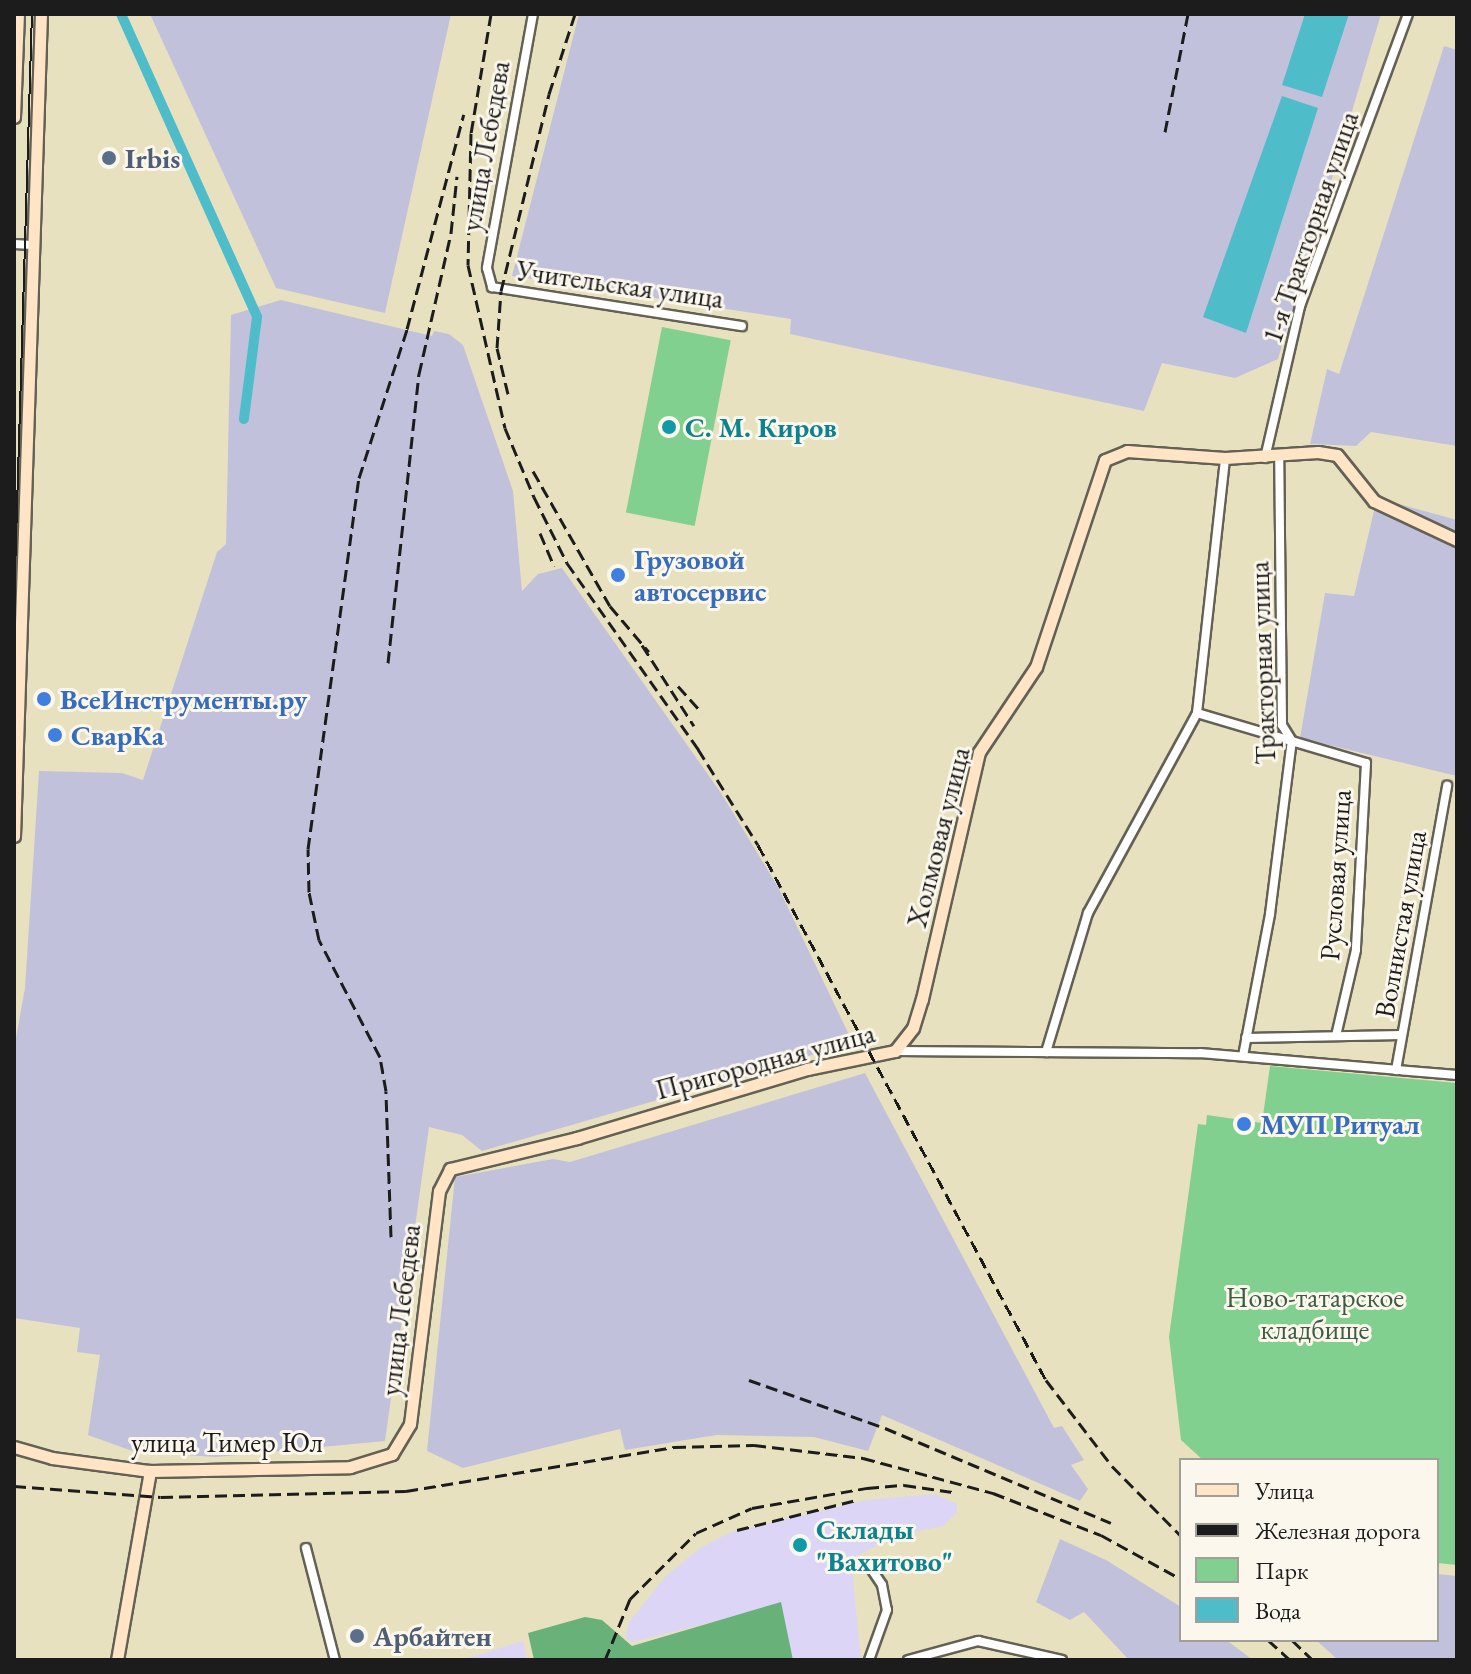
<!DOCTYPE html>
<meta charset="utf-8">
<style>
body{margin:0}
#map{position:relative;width:1471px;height:1674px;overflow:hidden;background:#e8e1bf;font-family:"EB Garamond",serif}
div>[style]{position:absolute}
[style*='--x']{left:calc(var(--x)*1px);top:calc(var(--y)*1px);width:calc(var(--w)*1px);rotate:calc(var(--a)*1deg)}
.built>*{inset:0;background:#dcd5f6}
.industrial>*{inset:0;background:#c2c1dc}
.green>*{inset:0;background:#81d08f;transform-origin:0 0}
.forest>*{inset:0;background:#68b27a}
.water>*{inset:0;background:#4fbcc9}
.canal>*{height:10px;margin:-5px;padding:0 5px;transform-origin:5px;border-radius:5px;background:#4fbcc9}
.roads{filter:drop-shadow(2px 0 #636155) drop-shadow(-2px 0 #636155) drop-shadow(0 2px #636155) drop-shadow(0 -2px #636155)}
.street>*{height:8px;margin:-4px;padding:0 4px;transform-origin:4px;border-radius:4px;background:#fff}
.secondary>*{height:11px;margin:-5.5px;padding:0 5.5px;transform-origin:5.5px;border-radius:5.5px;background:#ffe4c6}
.tram>*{height:2px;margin:-1px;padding:0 1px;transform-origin:1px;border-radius:1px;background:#1c1c1c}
.rail>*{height:3px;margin-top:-1.5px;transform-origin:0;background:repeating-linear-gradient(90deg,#1c1c1c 0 12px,transparent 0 18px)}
.dots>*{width:22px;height:22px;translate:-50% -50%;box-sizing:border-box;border:4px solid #fbf7ec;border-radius:50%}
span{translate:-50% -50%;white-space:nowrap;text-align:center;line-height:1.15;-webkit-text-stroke:6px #fbf7ec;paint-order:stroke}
.street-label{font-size:28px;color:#1c1c1c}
.service-label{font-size:28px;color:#4e5e75;font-weight:700}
.left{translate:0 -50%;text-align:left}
.culture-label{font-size:28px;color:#0d838f;font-weight:700}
.shop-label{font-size:28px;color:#366cbe;font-weight:700}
.park-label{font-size:28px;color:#3f5b44}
.frame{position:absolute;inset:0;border:16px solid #1c1c1c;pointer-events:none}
.legend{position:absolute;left:1179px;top:1458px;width:260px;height:184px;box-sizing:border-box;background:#fbf7ec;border:2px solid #a29f99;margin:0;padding:10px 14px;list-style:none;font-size:24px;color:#1c1c1c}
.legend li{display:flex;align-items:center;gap:16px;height:40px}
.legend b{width:40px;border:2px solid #a29f99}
</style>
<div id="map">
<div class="built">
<div style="clip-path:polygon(935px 1494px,957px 1504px,957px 1512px,943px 1526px,895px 1536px,851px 1559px,861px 1660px,788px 1660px,772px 1607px,633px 1642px,625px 1638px,629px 1622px,665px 1577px,700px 1548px,731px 1532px,866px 1500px)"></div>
<div style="clip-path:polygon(523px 1641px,527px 1660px,461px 1660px)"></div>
</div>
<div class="industrial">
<div style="clip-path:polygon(150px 14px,451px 14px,385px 313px,276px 288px)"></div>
<div style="clip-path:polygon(579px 14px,1381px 14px,1278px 359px,1235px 378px,1162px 363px,1144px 411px,790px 334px,791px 319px,512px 276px)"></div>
<div style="clip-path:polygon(1444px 46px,1457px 50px,1457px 446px,1371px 432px,1356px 446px,1310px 444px,1327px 369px,1339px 374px)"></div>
<div style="clip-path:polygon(281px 300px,432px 336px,434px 331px,449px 334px,463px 345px,513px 491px,522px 591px,538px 574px,562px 568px,721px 793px,778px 887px,853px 1043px,482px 1151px,462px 1135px,429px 1127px,385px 1441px,216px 1457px,135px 1452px,88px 1435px,100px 1355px,77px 1352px,80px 1328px,14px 1318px,14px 1049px,25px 988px,39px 771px,122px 773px,143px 780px,217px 552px,226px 544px,231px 315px)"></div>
<div style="clip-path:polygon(1377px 498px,1457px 520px,1457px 776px,1300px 738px,1325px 593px,1354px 596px)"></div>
<div style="clip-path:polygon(865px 1073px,1054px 1428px,1062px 1426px,1084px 1460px,1071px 1465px,1088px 1489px,1080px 1501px,882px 1415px,868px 1451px,814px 1437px,716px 1435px,625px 1450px,620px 1429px,463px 1468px,427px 1451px,455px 1177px,553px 1159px,570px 1162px)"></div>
<div style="clip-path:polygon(1060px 1539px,1106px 1560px,1181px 1607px,1181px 1640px,1226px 1640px,1253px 1660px,1129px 1660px,1084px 1612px,1070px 1620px,1036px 1602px)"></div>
<div style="clip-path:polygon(1437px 1574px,1457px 1576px,1457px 1660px,1338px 1660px,1316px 1640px,1437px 1640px)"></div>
</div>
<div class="green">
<div style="left:662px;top:327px;width:70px;height:189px;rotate:11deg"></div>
<div style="clip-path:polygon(1270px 1066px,1457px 1083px,1457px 1565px,1437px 1563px,1437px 1460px,1203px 1460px,1181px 1440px,1169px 1337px,1198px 1124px,1206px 1125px,1207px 1115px,1262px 1123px)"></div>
</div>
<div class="forest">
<div style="clip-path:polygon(781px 1602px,793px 1660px,534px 1660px,528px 1633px,585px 1617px,602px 1620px,632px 1646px)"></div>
</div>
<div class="water">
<div style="clip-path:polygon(1305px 14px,1349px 14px,1322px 97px,1282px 85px)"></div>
<div style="clip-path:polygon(1282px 96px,1318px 108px,1246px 333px,1203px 317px)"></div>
</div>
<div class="canal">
<div style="--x:121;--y:14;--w:332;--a:65.8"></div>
<div style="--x:257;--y:317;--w:103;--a:97.3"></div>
</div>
<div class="roads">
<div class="street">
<div style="--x:533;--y:14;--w:258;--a:100.3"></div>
<div style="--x:487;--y:268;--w:20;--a:75"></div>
<div style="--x:492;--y:287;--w:253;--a:8.9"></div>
<div style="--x:14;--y:244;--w:18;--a:3"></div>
<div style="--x:1265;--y:458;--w:156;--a:-77"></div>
<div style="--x:1300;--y:306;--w:311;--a:-69.7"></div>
<div style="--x:1197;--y:713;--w:176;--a:16.5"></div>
<div style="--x:1366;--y:763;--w:187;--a:93.1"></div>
<div style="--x:1356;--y:950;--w:88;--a:103.1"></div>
<div style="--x:1246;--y:1038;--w:156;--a:-1.1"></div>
<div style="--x:895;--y:1051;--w:305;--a:0.4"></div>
<div style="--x:1200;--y:1053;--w:258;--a:4.9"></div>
<div style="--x:1046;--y:1052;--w:145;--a:-73.2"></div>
<div style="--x:1088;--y:913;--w:228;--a:-61.4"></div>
<div style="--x:1197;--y:713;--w:257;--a:-83.7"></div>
<div style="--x:1243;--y:1056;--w:145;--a:-79.2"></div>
<div style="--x:1270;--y:914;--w:174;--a:-82.8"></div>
<div style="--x:1292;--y:741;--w:19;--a:-122"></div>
<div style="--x:1282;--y:725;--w:268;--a:-90.6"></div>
<div style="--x:1396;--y:1070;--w:289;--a:-79.8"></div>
<div style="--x:306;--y:1548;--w:116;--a:75.5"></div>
<div style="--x:868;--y:1564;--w:25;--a:56"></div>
<div style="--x:882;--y:1585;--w:25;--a:79"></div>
<div style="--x:887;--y:1610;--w:53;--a:109.8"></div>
<div style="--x:908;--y:1660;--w:73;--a:-15.2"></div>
<div style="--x:978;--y:1641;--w:86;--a:12.7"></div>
</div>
<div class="secondary">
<div style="--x:14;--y:117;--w:103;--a:-87.8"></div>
<div style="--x:14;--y:836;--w:822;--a:-88.12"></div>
<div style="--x:14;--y:1447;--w:40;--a:16"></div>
<div style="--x:52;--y:1458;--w:99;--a:7.6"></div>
<div style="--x:150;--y:1471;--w:200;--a:-1.1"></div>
<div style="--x:350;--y:1467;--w:44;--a:-17.2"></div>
<div style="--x:392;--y:1454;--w:35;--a:-59"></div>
<div style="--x:410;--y:1424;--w:235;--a:-82.9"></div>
<div style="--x:439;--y:1191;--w:25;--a:-63"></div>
<div style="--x:450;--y:1169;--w:131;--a:-13.7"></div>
<div style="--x:577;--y:1138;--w:240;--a:-16.7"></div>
<div style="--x:807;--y:1069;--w:90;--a:-11.6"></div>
<div style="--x:895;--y:1051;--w:29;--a:-52"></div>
<div style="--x:913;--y:1028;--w:30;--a:-73"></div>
<div style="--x:922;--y:999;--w:253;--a:-77"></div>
<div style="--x:979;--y:752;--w:102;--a:-56.2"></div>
<div style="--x:1036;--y:667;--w:218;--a:-71.6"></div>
<div style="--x:1105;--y:460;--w:24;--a:-22"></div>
<div style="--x:1127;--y:451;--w:98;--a:4.1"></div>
<div style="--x:1225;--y:458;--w:93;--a:-3.7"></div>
<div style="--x:1318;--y:452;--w:19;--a:9"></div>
<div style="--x:1337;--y:455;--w:59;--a:51.2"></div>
<div style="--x:1374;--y:501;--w:92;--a:25.2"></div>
<div style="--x:117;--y:1660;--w:192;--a:-80.1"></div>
</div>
</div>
<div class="tram">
<div style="--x:14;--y:605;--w:591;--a:-88.26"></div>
</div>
<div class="rail">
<div style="--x:491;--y:14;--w:121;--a:99.5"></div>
<div style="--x:471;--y:133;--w:132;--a:91.3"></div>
<div style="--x:468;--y:265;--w:167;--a:77.2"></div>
<div style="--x:505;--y:428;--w:75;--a:67.2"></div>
<div style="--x:534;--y:497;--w:74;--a:63.4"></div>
<div style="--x:567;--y:563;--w:228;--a:54.8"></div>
<div style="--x:698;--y:749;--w:113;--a:58"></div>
<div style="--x:758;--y:845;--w:608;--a:61.71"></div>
<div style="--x:1046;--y:1380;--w:108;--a:52.5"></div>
<div style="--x:1112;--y:1466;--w:98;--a:45.4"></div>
<div style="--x:1165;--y:132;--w:120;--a:-79"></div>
<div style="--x:508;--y:394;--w:47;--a:-103.4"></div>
<div style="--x:497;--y:348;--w:57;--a:-86"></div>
<div style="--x:501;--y:291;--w:203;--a:-76.3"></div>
<div style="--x:549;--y:94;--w:84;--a:-72"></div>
<div style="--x:533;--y:471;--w:155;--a:60.3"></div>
<div style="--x:610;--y:606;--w:60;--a:49.7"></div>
<div style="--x:540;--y:533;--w:36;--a:67"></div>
<div style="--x:642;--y:645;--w:96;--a:57.3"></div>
<div style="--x:388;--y:663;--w:291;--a:-83.9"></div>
<div style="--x:419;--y:374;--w:145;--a:-77.2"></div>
<div style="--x:451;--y:233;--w:57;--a:-84"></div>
<div style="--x:678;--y:686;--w:36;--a:48"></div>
<div style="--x:391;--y:1237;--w:146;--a:-92"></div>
<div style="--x:386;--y:1091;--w:35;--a:-100"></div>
<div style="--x:380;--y:1057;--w:132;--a:-117.5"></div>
<div style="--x:319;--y:940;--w:49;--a:-101.8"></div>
<div style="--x:309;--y:892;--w:43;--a:-91.3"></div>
<div style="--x:308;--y:849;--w:374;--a:-82.2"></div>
<div style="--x:359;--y:478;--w:157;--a:-72.1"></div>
<div style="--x:407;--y:329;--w:222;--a:-75.2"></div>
<div style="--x:749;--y:1380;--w:144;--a:19.4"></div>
<div style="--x:885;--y:1428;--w:245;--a:22.8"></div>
<div style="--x:14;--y:1486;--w:147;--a:4.3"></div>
<div style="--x:161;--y:1497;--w:245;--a:-1.4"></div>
<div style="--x:406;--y:1491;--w:272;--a:-9.3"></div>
<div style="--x:674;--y:1447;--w:80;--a:-1.4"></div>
<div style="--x:754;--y:1445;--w:110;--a:6.8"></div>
<div style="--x:863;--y:1458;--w:135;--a:15.1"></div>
<div style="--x:993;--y:1493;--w:116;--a:21.3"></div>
<div style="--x:1101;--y:1535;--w:91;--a:28.8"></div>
<div style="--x:737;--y:1530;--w:123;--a:-14.1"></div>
<div style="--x:1268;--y:1640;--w:30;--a:42"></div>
<div style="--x:1292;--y:1640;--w:29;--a:44"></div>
<div style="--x:605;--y:1660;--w:66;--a:-67.7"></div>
<div style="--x:630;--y:1599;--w:93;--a:-45"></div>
<div style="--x:696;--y:1533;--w:61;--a:-24.1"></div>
<div style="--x:752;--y:1508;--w:117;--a:-9.9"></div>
<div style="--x:867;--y:1488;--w:37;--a:-5"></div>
<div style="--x:904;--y:1485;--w:49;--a:8.3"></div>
</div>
<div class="dots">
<div style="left:109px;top:158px;background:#5c6f8a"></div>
<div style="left:669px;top:427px;background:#0f9aa8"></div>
<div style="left:618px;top:575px;background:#3f7fe0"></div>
<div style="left:44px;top:699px;background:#3f7fe0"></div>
<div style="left:55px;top:735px;background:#3f7fe0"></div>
<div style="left:1244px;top:1124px;background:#3f7fe0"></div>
<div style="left:800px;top:1545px;background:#0f9aa8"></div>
<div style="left:357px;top:1636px;background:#5c6f8a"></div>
</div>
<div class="street-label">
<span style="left:485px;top:146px;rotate:-80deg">улица Лебедева</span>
<span style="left:1310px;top:227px;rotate:-71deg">1-я Тракторная улица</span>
<span style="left:620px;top:284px;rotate:8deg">Учительская улица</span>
<span style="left:1262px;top:663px;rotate:-92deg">Тракторная улица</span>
<span style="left:938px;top:837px;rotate:-76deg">Холмовая улица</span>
<span style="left:1335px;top:875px;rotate:-86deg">Русловая улица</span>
<span style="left:1400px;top:924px;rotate:-80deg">Волнистая улица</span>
<span style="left:765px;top:1061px;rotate:-15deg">Пригородная улица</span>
<span style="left:400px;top:1310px;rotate:-83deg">улица Лебедева</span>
<span style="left:227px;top:1442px">улица Тимер Юл</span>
</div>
<div class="service-label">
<span class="left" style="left:125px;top:158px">Irbis</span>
<span class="left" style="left:373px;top:1636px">Арбайтен</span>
</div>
<div class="culture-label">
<span class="left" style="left:685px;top:427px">С. М. Киров</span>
<span class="left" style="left:816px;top:1545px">Склады<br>"Вахитово"</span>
</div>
<div class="shop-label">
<span class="left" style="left:634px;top:575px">Грузовой<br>автосервис</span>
<span class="left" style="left:60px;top:699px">ВсеИнструменты.ру</span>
<span class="left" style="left:71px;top:735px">СварКа</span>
<span class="left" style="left:1260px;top:1124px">МУП Ритуал</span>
</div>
<div class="park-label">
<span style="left:1315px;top:1313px">Ново-татарское<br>кладбище</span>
</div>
<div class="frame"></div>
<ul class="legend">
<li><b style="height:10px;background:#ffe4c6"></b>Улица</li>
<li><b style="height:10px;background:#1c1c1c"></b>Железная дорога</li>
<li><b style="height:22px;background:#81d08f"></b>Парк</li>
<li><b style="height:22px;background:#4fbcc9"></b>Вода</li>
</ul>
</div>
